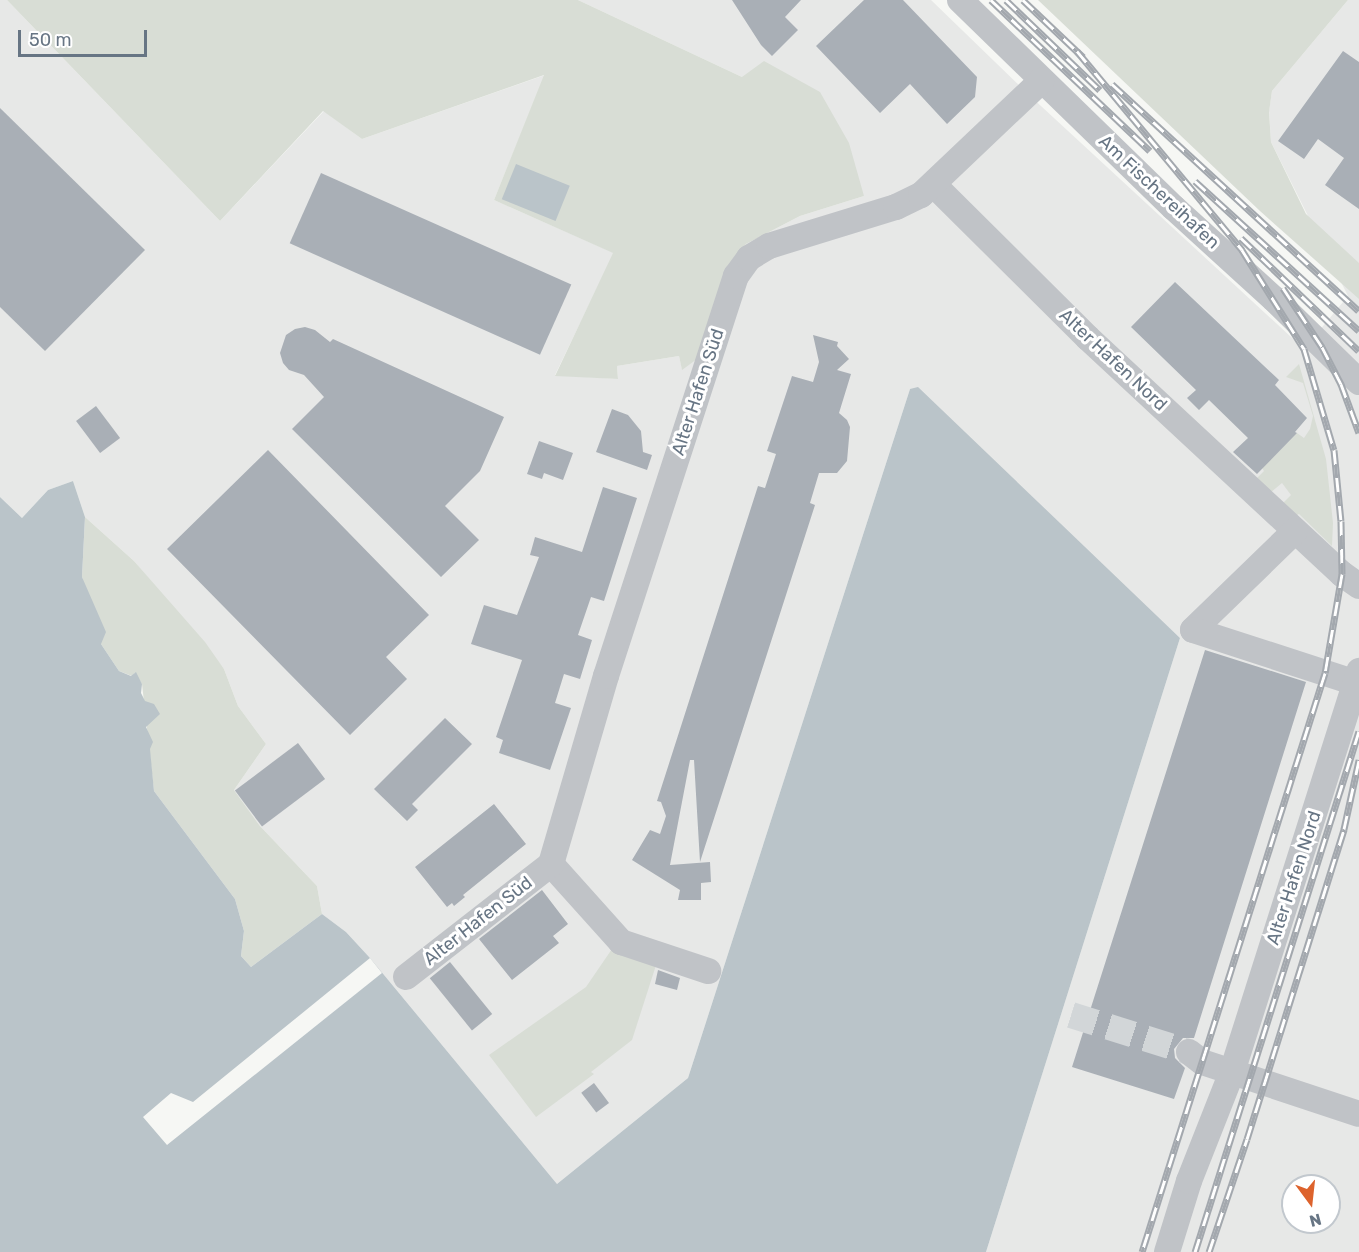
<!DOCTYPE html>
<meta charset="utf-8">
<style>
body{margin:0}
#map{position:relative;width:1359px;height:1252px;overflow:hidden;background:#f6f7f4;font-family:Rubik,sans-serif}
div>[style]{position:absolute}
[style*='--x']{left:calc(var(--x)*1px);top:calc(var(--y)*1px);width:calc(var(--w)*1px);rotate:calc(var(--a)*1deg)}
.built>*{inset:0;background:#e7e8e7}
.green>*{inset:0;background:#d8ddd5}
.water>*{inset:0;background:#bac4c9;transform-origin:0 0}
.pier>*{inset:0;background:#f6f7f4}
.building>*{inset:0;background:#a9afb6;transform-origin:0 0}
.minor-tunnel>*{height:26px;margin-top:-13px;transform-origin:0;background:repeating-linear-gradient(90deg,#d2d6d8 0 26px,transparent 0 39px)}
.minor>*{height:26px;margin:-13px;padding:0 13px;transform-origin:13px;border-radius:13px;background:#c0c3c7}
.rail>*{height:7px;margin-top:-3.5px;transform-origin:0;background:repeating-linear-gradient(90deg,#fff 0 14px,#a3a8ae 0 28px);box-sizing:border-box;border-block:2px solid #a3a8ae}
span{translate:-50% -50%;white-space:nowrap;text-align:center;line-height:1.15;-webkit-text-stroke:6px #fff;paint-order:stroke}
.street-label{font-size:18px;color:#677584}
.north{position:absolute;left:1281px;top:1174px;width:60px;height:60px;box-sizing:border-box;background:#fff;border:2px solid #c2c8ce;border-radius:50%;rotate:165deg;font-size:16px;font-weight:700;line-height:24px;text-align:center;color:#677584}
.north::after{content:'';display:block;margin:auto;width:21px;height:27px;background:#dd632d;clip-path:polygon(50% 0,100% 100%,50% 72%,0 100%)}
.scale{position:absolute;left:18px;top:30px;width:129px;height:27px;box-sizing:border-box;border:3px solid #677584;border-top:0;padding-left:8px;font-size:18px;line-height:21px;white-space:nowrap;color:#677584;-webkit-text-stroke:4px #fff;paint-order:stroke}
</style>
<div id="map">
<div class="built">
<div style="clip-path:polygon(evenodd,0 0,7px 0,220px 221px,324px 111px,362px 139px,545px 75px,494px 200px,614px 253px,555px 375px,618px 379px,617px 366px,679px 356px,682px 369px,729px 265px,746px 244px,800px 216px,864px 196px,742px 77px,578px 0,931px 0,1028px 94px,1304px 349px,1348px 296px,1271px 142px,1269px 111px,1272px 91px,1348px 0,1359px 0,1359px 1252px,986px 1252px,1180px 638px,910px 389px,688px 1078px,557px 1184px,370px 958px,346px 932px,322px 914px,317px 886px,260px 826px,234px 790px,266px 744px,238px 706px,224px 669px,134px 561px,85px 517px,73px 481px,48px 490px,22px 518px,0 497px,0 0,1293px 1186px,1329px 1186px,1329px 1222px,1293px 1222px,1293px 1186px)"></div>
</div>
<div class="green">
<div style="clip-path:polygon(7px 0,578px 0,742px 77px,764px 61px,820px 92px,849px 143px,864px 196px,800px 216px,746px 244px,729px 265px,697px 359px,682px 370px,679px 356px,617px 366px,618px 379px,555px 376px,613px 253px,494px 200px,544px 75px,362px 139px,323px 111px,220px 221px)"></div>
<div style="clip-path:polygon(1038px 0,1348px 0,1272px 91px,1269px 112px,1271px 142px,1306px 214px,1359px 263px,1359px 299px,1260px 211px)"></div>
<div style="clip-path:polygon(1299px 364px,1326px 459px,1333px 523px,1332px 546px,1299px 514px,1295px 516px,1282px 504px,1291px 495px,1282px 483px,1270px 493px,1255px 480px,1264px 471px,1262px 468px,1297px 433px,1304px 438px,1310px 429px,1313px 416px,1303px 383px,1286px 377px)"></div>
<div style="clip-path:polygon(85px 517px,134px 561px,205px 642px,224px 669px,238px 706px,266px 744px,234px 790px,260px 826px,317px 886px,322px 914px,251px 967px,241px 956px,244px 931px,235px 899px,154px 791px,142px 684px,135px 673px,132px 676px,119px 671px,101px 644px,82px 577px)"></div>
<div style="clip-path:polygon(614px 946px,658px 959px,632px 1040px,591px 1072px,594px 1074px,536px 1117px,489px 1055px,586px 987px)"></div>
</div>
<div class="water">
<div style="left:516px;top:164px;width:58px;height:38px;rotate:22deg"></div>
<div style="clip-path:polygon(918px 387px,1180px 638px,986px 1252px,0 1252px,0 497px,22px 518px,48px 490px,73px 481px,85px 517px,82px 577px,106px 632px,101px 644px,119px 671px,131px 676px,136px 672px,142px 684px,141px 693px,145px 701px,154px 704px,160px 714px,146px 727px,153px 742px,150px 749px,154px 791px,235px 899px,244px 931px,241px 956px,251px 967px,322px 914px,346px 932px,370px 958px,557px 1184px,688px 1078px,910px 389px)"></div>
</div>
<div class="pier">
<div style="clip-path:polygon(370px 958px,382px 973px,167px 1145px,143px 1117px,171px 1093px,193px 1102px)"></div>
</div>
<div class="building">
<div style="clip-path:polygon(732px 0,801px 0,785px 17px,798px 30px,772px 56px,761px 45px)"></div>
<div style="clip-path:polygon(864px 0,903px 0,977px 77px,975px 97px,947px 124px,910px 84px,880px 113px,816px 46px)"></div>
<div style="clip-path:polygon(1343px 51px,1359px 62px,1359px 209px,1325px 185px,1344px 158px,1318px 139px,1304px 159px,1278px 141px)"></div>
<div style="clip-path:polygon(0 108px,145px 250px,45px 351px,0 307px)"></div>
<div style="left:321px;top:173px;width:274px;height:77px;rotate:24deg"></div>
<div style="clip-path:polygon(1175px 282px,1279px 380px,1275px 385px,1307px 418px,1295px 432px,1297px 433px,1257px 474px,1233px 452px,1248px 438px,1209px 400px,1199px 410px,1187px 398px,1196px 390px,1131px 327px)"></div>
<div style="clip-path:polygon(305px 327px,315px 330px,330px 342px,333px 339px,504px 417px,480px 471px,445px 506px,479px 540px,441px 577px,292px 429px,324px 397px,304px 375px,289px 370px,283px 363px,280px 353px,286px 335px,295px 329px)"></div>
<div style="clip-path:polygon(813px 335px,838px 342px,837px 346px,849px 359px,837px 370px,851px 374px,839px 413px,847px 420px,850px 427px,847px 461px,837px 473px,819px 473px,810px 503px,815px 505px,700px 862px,694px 760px,690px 760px,670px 865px,710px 862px,711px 882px,701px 883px,701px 900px,678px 900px,680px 890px,632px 860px,650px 830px,660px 834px,666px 816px,661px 802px,657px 801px,758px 486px,765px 488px,776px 454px,767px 451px,792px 376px,813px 382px,819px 362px)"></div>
<div style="left:96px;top:406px;width:40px;height:25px;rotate:53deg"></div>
<div style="clip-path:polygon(612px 409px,628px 415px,641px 431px,643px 452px,652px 455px,647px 470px,596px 452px)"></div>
<div style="clip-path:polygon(539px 441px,573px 453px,563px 480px,544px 473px,542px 479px,527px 474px)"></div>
<div style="clip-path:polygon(268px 450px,429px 615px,386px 657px,407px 679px,350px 735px,167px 549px)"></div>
<div style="clip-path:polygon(603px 487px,637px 498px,604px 601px,591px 597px,578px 635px,592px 640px,580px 679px,564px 674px,555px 703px,571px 708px,550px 770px,499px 753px,503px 740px,496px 737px,522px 660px,471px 644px,484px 605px,517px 615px,539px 557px,530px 555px,535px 537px,582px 552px)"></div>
<div style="clip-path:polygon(1205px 650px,1306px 682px,1194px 1038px,1183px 1038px,1174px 1049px,1175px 1058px,1185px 1068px,1174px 1099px,1072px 1067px)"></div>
<div style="clip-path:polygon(445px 718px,472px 744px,412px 804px,418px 810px,407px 821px,374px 789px)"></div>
<div style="left:298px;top:743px;width:45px;height:79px;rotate:53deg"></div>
<div style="clip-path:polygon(494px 804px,526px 844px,463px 895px,465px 897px,454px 906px,452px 903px,447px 907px,415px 867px)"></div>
<div style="clip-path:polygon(542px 890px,568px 924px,553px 936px,559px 943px,512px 980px,479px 939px)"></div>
<div style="left:450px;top:962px;width:67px;height:26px;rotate:51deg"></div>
<div style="clip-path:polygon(658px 970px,680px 978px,677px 990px,655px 984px)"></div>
<div style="left:594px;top:1083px;width:25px;height:16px;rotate:53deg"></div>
</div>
<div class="minor-tunnel">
<div style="--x:1071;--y:1015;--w:124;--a:17.4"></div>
</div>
<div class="minor">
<div style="--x:960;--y:0;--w:298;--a:44.2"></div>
<div style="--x:1174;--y:208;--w:135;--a:42.3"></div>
<div style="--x:1274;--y:299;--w:119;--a:44.3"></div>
<div style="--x:934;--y:185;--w:217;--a:44.8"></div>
<div style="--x:1088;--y:338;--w:347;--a:42.9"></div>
<div style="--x:1342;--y:574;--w:21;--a:35"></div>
<div style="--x:1295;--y:531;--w:142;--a:135.9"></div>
<div style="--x:1193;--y:630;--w:171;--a:18"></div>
<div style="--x:551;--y:864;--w:105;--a:48.1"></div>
<div style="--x:621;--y:942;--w:92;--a:18.4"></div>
<div style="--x:406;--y:977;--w:184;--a:-37.9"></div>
<div style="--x:551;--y:864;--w:196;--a:-73.7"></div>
<div style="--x:606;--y:676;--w:421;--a:-72"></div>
<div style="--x:736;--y:276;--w:22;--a:-54"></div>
<div style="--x:749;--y:258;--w:23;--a:-31"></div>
<div style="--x:769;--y:246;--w:133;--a:-17.1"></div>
<div style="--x:896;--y:207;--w:28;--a:-26"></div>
<div style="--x:921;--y:195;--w:166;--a:-43.5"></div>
<div style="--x:1189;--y:1052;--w:16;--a:38"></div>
<div style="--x:1202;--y:1062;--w:165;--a:18.3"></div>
<div style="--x:1167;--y:1252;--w:74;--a:-72.8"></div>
<div style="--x:1189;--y:1181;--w:117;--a:-68.5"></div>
<div style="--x:1232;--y:1072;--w:421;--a:-72.4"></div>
</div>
<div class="rail">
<div style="--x:991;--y:0;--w:219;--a:43.5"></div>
<div style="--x:1006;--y:0;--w:130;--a:43.8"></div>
<div style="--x:1023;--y:0;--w:83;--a:43.5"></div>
<div style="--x:1077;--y:51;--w:259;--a:50.3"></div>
<div style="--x:1242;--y:250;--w:117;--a:57.9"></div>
<div style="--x:1304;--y:349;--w:105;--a:73.5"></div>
<div style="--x:1334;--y:450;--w:71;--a:84.4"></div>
<div style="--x:1341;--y:521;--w:53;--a:88.9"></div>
<div style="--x:1342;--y:574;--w:100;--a:99.7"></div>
<div style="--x:1325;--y:673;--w:607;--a:107.54"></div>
<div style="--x:1112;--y:84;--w:335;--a:42.6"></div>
<div style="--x:1195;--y:181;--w:222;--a:42.4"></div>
<div style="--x:1241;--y:238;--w:163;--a:43.8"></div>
<div style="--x:1283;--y:288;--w:71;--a:56.5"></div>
<div style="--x:1322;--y:347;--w:42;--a:62.8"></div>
<div style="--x:1341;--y:384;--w:52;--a:69.8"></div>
<div style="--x:1195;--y:1252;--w:546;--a:-72.53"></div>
<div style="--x:1209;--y:1252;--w:119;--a:-71.4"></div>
<div style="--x:1247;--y:1139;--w:325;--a:-72.6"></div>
<div style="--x:1344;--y:829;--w:71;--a:-77.7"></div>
</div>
<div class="street-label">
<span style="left:1159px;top:192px;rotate:43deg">Am Fischereihafen</span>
<span style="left:1113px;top:360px;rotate:43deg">Alter Hafen Nord</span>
<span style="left:698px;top:392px;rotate:-72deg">Alter Hafen Süd</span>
<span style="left:1294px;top:878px;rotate:-72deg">Alter Hafen Nord</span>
<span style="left:478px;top:921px;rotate:-38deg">Alter Hafen Süd</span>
</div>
<div class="north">N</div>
<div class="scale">50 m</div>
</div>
